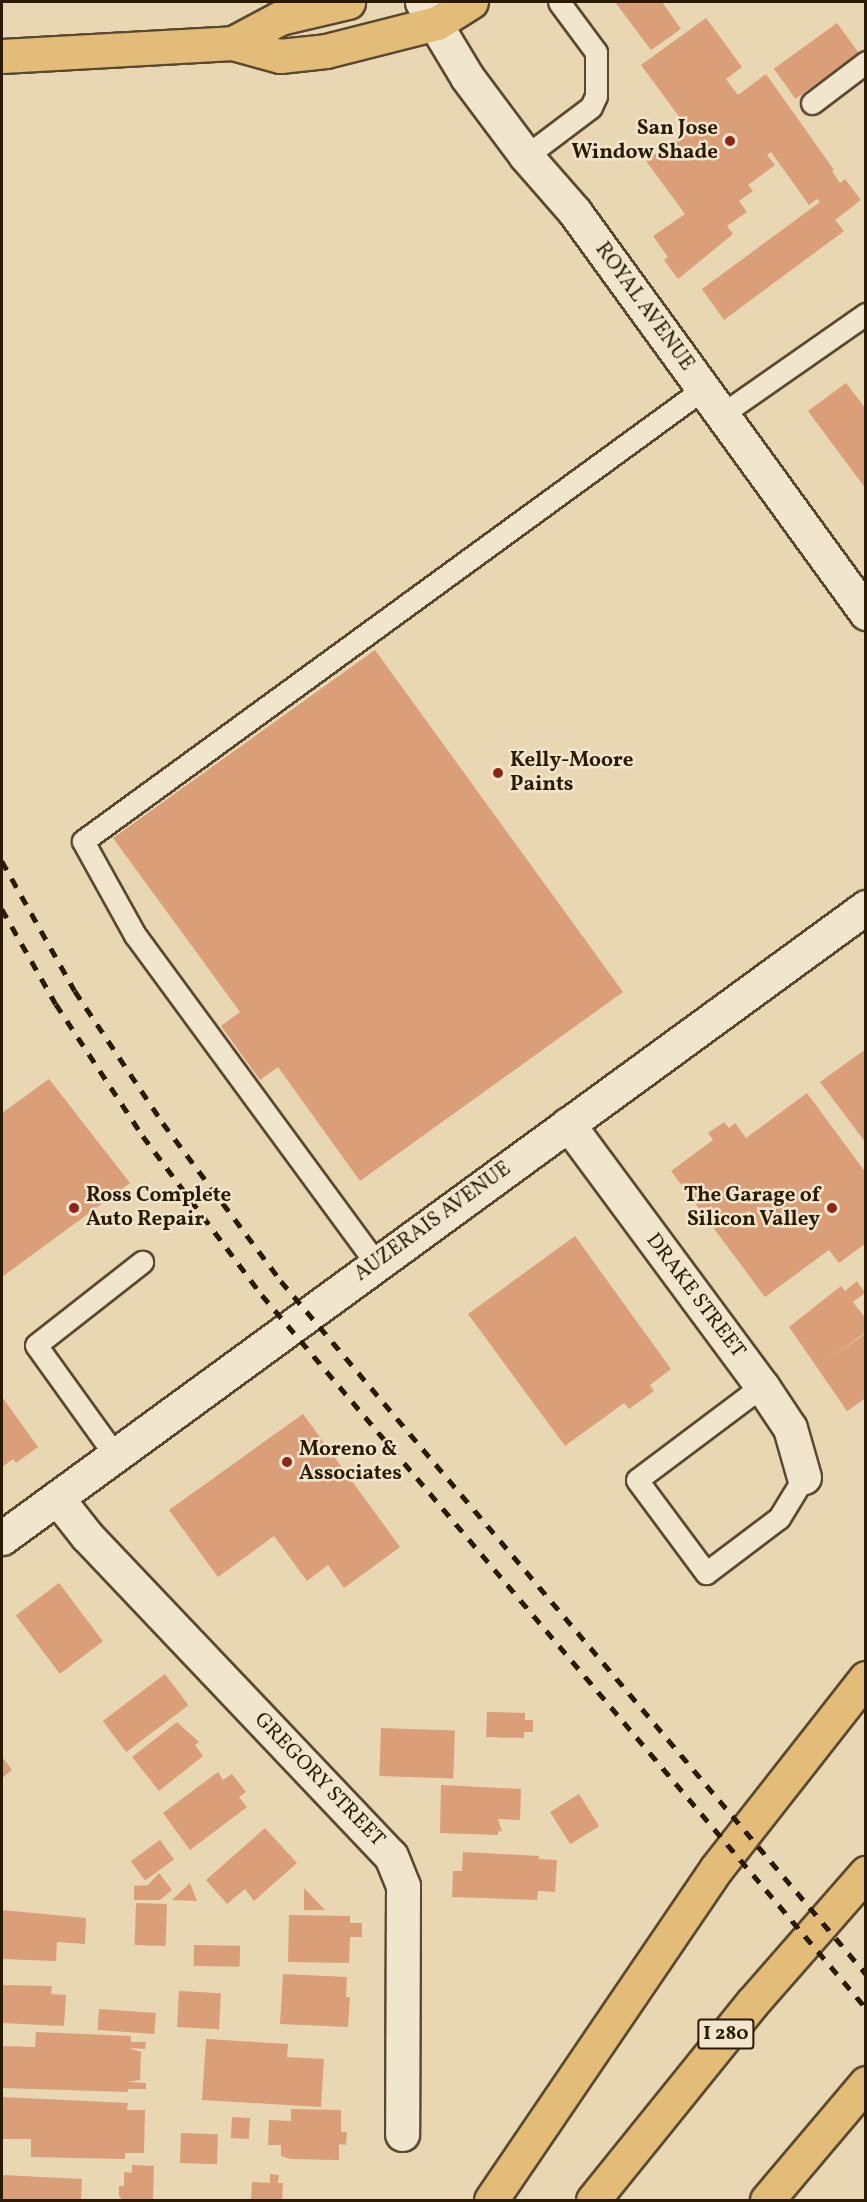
<!DOCTYPE html>
<style>
body{margin:0}
#map{position:relative;width:867px;height:2202px;overflow:hidden;background:#e9d7b4;font-family:Vollkorn,serif}
div>[style]{position:absolute}
[style*='--x']{left:calc(var(--x)*1px);top:calc(var(--y)*1px);width:calc(var(--w)*1px);rotate:calc(var(--a)*1deg)}
.building>*{inset:0;background:#da9e78;transform-origin:0 0}
.roads{filter:drop-shadow(2px 0 #5a492f) drop-shadow(-2px 0 #5a492f) drop-shadow(0 2px #5a492f) drop-shadow(0 -2px #5a492f)}
.service>*{height:21px;margin:-10.5px;padding:0 10.5px;transform-origin:10.5px;border-radius:10.5px;background:#f1e5ce}
.minor>*{height:33px;margin:-16.5px;padding:0 16.5px;transform-origin:16.5px;border-radius:16.5px;background:#f1e5ce}
.tertiary>*{height:33px;margin:-16.5px;padding:0 16.5px;transform-origin:16.5px;border-radius:16.5px;background:#f1e5ce}
.primary>*{height:33px;margin:-16.5px;padding:0 16.5px;transform-origin:16.5px;border-radius:16.5px;background:#e4bc7a}
.motorway>*{height:33px;margin:-16.5px;padding:0 16.5px;transform-origin:16.5px;border-radius:16.5px;background:#e4bc7a}
.rail>*{height:4.5px;margin-top:-2.25px;transform-origin:0;background:repeating-linear-gradient(90deg,#2b1a03 0 10px,transparent 0 20px)}
.dots>*{width:16px;height:16px;translate:-50% -50%;box-sizing:border-box;border:3px solid #f1e5ce;border-radius:50%}
span{translate:-50% -50%;white-space:nowrap;text-align:center;line-height:1.15;-webkit-text-stroke:5px #f1e5ce;paint-order:stroke}
.shield-label span{padding:2px 4px;background:#f1e5ce;border:2px solid;border-radius:4px;-webkit-text-stroke-width:0}
.shield-label{font-size:20px;color:#2b1a03;font-weight:700}
.poi-label{font-size:21px;color:#2b1a03;font-weight:700}
.right{translate:-100% -50%;text-align:right}
.left{translate:0 -50%;text-align:left}
.street-label{font-size:21px;color:#2b1a03}
.frame{position:absolute;inset:0;border:3px solid #2b1a03;pointer-events:none}
</style>
<div id="map">
<div class="building">
<div style="clip-path:polygon(615px 2px,662px 2px,681px 29px,651px 50px)"></div>
<div style="clip-path:polygon(706px 18px,742px 67px,726px 79px,738px 95px,766px 74px,834px 170px,832px 171px,840px 183px,845px 179px,861px 200px,835px 220px,844px 231px,724px 320px,702px 289px,820px 202px,817px 199px,809px 205px,771px 152px,767px 155px,775px 165px,748px 185px,753px 191px,739px 201px,747px 212px,727px 226px,733px 234px,678px 279px,664px 260px,668px 257px,653px 236px,726px 186px,685px 214px,646px 161px,689px 130px,641px 65px)"></div>
<div style="left:837px;top:23px;width:37px;height:78px;rotate:54deg"></div>
<div style="clip-path:polygon(846px 383px,866px 409px,866px 489px,808px 411px)"></div>
<div style="clip-path:polygon(375px 650px,623px 992px,360px 1181px,278px 1067px,260px 1080px,221px 1026px,240px 1012px,113px 838px)"></div>
<div style="clip-path:polygon(866px 1049px,866px 1143px,820px 1082px)"></div>
<div style="clip-path:polygon(49px 1079px,130px 1183px,2px 1277px,2px 1113px)"></div>
<div style="clip-path:polygon(807px 1093px,866px 1173px,866px 1243px,839px 1263px,829px 1250px,765px 1297px,671px 1171px,713px 1140px,708px 1133px,724px 1122px,729px 1128px,735px 1123px,746px 1138px)"></div>
<div style="clip-path:polygon(575px 1236px,671px 1369px,650px 1385px,654px 1391px,629px 1409px,624px 1403px,565px 1446px,468px 1314px)"></div>
<div style="clip-path:polygon(857px 1281px,865px 1293px,853px 1302px,866px 1319px,866px 1332px,825px 1362px,866px 1333px,866px 1398px,847px 1411px,789px 1327px,841px 1286px,845px 1291px)"></div>
<div style="clip-path:polygon(2px 1397px,38px 1447px,16px 1463px,13px 1459px,2px 1467px)"></div>
<div style="clip-path:polygon(303px 1414px,400px 1547px,344px 1588px,328px 1565px,307px 1581px,274px 1536px,218px 1577px,169px 1510px)"></div>
<div style="left:59px;top:1583px;width:73px;height:54px;rotate:53deg"></div>
<div style="left:165px;top:1674px;width:39px;height:78px;rotate:53deg"></div>
<div style="clip-path:polygon(487px 1712px,525px 1713px,525px 1720px,533px 1720px,533px 1732px,524px 1732px,524px 1738px,486px 1737px)"></div>
<div style="clip-path:polygon(177px 1722px,199px 1742px,195px 1745px,203px 1756px,159px 1791px,132px 1757px)"></div>
<div style="left:381px;top:1728px;width:74px;height:48px;rotate:2deg"></div>
<div style="clip-path:polygon(2px 1757px,12px 1770px,2px 1778px)"></div>
<div style="clip-path:polygon(218px 1772px,223px 1780px,232px 1774px,246px 1792px,239px 1797px,247px 1807px,190px 1850px,163px 1813px)"></div>
<div style="clip-path:polygon(441px 1785px,521px 1789px,520px 1820px,498px 1819px,502px 1832px,498px 1831px,498px 1835px,440px 1833px)"></div>
<div style="left:579px;top:1794px;width:38px;height:34px;rotate:58deg"></div>
<div style="clip-path:polygon(265px 1828px,297px 1863px,254px 1901px,245px 1889px,227px 1904px,206px 1880px)"></div>
<div style="left:160px;top:1840px;width:24px;height:36px;rotate:54deg"></div>
<div style="clip-path:polygon(463px 1852px,539px 1856px,539px 1859px,557px 1860px,555px 1892px,538px 1891px,537px 1900px,452px 1897px,453px 1871px,462px 1871px)"></div>
<div style="clip-path:polygon(159px 1873px,172px 1890px,160px 1900px,134px 1900px,134px 1886px,148px 1885px)"></div>
<div style="clip-path:polygon(190px 1883px,197px 1901px,172px 1900px)"></div>
<div style="clip-path:polygon(304px 1888px,325px 1910px,304px 1910px)"></div>
<div style="left:136px;top:1903px;width:31px;height:42px;rotate:2deg"></div>
<div style="clip-path:polygon(2px 1910px,86px 1918px,85px 1944px,57px 1942px,56px 1961px,2px 1959px)"></div>
<div style="clip-path:polygon(289px 1915px,350px 1916px,350px 1923px,362px 1923px,362px 1937px,350px 1937px,349px 1963px,288px 1962px)"></div>
<div style="left:194px;top:1945px;width:46px;height:21px;rotate:1deg"></div>
<div style="clip-path:polygon(283px 1974px,347px 1977px,346px 1997px,350px 1997px,348px 2027px,280px 2024px)"></div>
<div style="clip-path:polygon(2px 1985px,52px 1986px,51px 1994px,66px 1995px,64px 2026px,2px 2023px)"></div>
<div style="left:179px;top:1991px;width:42px;height:36px;rotate:3deg"></div>
<div style="left:99px;top:2009px;width:57px;height:21px;rotate:4deg"></div>
<div style="clip-path:polygon(36px 2032px,131px 2036px,131px 2042px,146px 2042px,145px 2049px,129px 2048px,141px 2052px,140px 2080px,127px 2082px,146px 2083px,146px 2089px,128px 2089px,128px 2092px,2px 2088px,2px 2046px,35px 2047px)"></div>
<div style="clip-path:polygon(206px 2039px,288px 2044px,287px 2057px,324px 2059px,321px 2107px,202px 2100px)"></div>
<div style="clip-path:polygon(2px 2097px,128px 2103px,127px 2110px,145px 2110px,144px 2153px,125px 2153px,125px 2159px,31px 2157px,31px 2139px,2px 2139px)"></div>
<div style="clip-path:polygon(291px 2109px,341px 2110px,341px 2132px,347px 2132px,346px 2145px,339px 2144px,339px 2160px,290px 2159px,281px 2156px,281px 2145px,268px 2145px,269px 2120px,291px 2121px)"></div>
<div style="left:232px;top:2117px;width:18px;height:21px;rotate:3deg"></div>
<div style="left:181px;top:2133px;width:37px;height:30px;rotate:2deg"></div>
<div style="clip-path:polygon(132px 2165px,154px 2166px,153px 2200px,123px 2200px,119px 2196px,119px 2186px,124px 2186px,124px 2172px,132px 2173px)"></div>
<div style="clip-path:polygon(270px 2174px,279px 2175px,278px 2183px,283px 2183px,282px 2200px,251px 2200px,252px 2182px,270px 2183px)"></div>
<div style="clip-path:polygon(2px 2175px,82px 2179px,81px 2200px,2px 2200px)"></div>
</div>
<div class="roads">
<div class="service">
<div style="--x:812;--y:103;--w:68;--a:-37.2"></div>
<div style="--x:526;--y:156;--w:81;--a:-37"></div>
<div style="--x:591;--y:107;--w:12;--a:-66"></div>
<div style="--x:596;--y:96;--w:44;--a:-90"></div>
<div style="--x:596;--y:52;--w:62;--a:-126.5"></div>
<div style="--x:721;--y:415;--w:177;--a:-34.9"></div>
<div style="--x:376;--y:1263;--w:407;--a:-126.3"></div>
<div style="--x:135;--y:935;--w:107;--a:-119"></div>
<div style="--x:83;--y:841;--w:767;--a:-36.09"></div>
<div style="--x:762;--y:1386;--w:156;--a:143.1"></div>
<div style="--x:637;--y:1480;--w:116;--a:53.4"></div>
<div style="--x:706;--y:1573;--w:91;--a:-37"></div>
<div style="--x:779;--y:1518;--w:48;--a:-58.6"></div>
<div style="--x:115;--y:1455;--w:135;--a:-125.7"></div>
<div style="--x:36;--y:1345;--w:135;--a:-38.1"></div>
</div>
<div class="minor">
<div style="--x:422;--y:2;--w:87;--a:59"></div>
<div style="--x:467;--y:77;--w:99;--a:53.2"></div>
<div style="--x:526;--y:156;--w:73;--a:48.9"></div>
<div style="--x:574;--y:211;--w:497;--a:54"></div>
<div style="--x:568;--y:1124;--w:326;--a:53.5"></div>
<div style="--x:762;--y:1386;--w:50;--a:56.3"></div>
<div style="--x:790;--y:1428;--w:51;--a:74.1"></div>
<div style="--x:57;--y:1498;--w:48;--a:51.7"></div>
<div style="--x:87;--y:1536;--w:441;--a:46.5"></div>
<div style="--x:391;--y:1856;--w:32;--a:68"></div>
<div style="--x:403;--y:1886;--w:248;--a:90.2"></div>
</div>
<div class="tertiary">
<div style="--x:2;--y:1538;--w:1070;--a:-36.14"></div>
</div>
<div class="primary">
<div style="--x:233;--y:43;--w:53;--a:-28"></div>
<div style="--x:280;--y:18;--w:70;--a:-13.2"></div>
<div style="--x:2;--y:56;--w:231;--a:-3.2"></div>
<div style="--x:233;--y:43;--w:49;--a:15.5"></div>
<div style="--x:280;--y:56;--w:46;--a:-6.2"></div>
<div style="--x:326;--y:51;--w:114;--a:-14.2"></div>
<div style="--x:437;--y:23;--w:40;--a:-32"></div>
</div>
<div class="motorway">
<div style="--x:491;--y:2200;--w:400;--a:-55.8"></div>
<div style="--x:716;--y:1869;--w:243;--a:-51.9"></div>
<div style="--x:593;--y:2200;--w:253;--a:-51.1"></div>
<div style="--x:752;--y:2003;--w:173;--a:-48.8"></div>
<div style="--x:767;--y:2200;--w:153;--a:-49.8"></div>
</div>
</div>
<div class="rail">
<div style="--x:2;--y:861;--w:149;--a:60.7"></div>
<div style="--x:75;--y:991;--w:159;--a:56.3"></div>
<div style="--x:163;--y:1123;--w:197;--a:53.2"></div>
<div style="--x:281;--y:1281;--w:907;--a:49.83"></div>
<div style="--x:2;--y:909;--w:109;--a:60.4"></div>
<div style="--x:56;--y:1004;--w:158;--a:56.6"></div>
<div style="--x:143;--y:1136;--w:199;--a:53.2"></div>
<div style="--x:262;--y:1295;--w:934;--a:49.73"></div>
</div>
<div class="dots">
<div style="left:730px;top:141px;background:#8f2418"></div>
<div style="left:498px;top:773px;background:#8f2418"></div>
<div style="left:74px;top:1208px;background:#8f2418"></div>
<div style="left:832px;top:1208px;background:#8f2418"></div>
<div style="left:287px;top:1462px;background:#8f2418"></div>
</div>
<div class="shield-label">
<span style="left:726px;top:2034px">I 280</span>
</div>
<div class="poi-label">
<span class="right" style="left:718px;top:141px">San Jose<br>Window Shade</span>
<span class="left" style="left:510px;top:773px">Kelly-Moore<br>Paints</span>
<span class="left" style="left:86px;top:1208px">Ross Complete<br>Auto Repair</span>
<span class="right" style="left:820px;top:1208px">The Garage of<br>Silicon Valley</span>
<span class="left" style="left:299px;top:1462px">Moreno &amp;<br>Associates</span>
</div>
<div class="street-label">
<span style="left:644px;top:307px;rotate:54deg">ROYAL AVENUE</span>
<span style="left:433px;top:1222px;rotate:-36deg">AUZERAIS AVENUE</span>
<span style="left:695px;top:1296px;rotate:53deg">DRAKE STREET</span>
<span style="left:319px;top:1780px;rotate:46deg">GREGORY STREET</span>
</div>
<div class="frame"></div>
</div>
